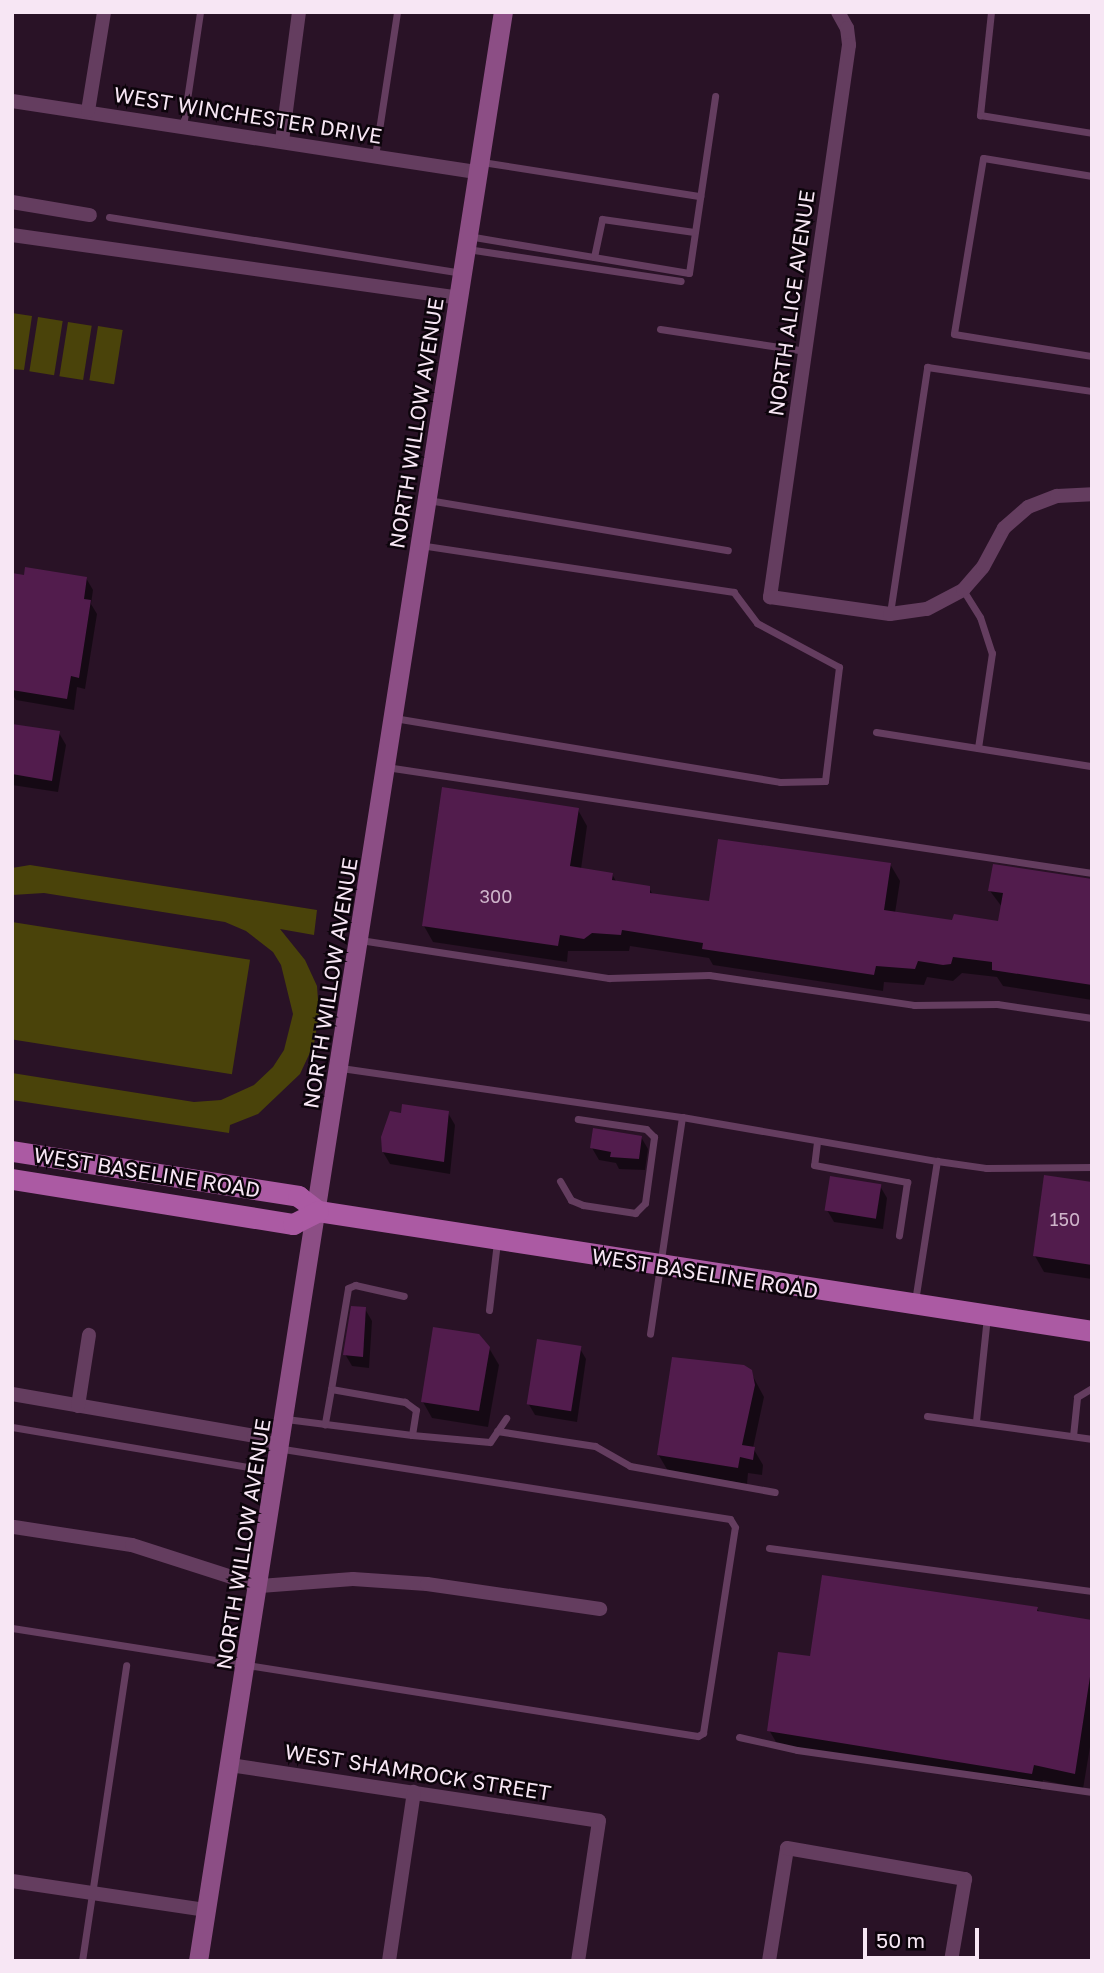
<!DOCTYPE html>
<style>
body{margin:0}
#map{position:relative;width:1104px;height:1973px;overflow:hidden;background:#291226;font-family:"Golos Text",sans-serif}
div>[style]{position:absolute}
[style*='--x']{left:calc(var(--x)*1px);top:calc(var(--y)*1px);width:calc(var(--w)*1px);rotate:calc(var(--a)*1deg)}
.green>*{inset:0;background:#4a430a;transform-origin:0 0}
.shadow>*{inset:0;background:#0007}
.building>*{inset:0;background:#521c4d;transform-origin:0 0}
.lane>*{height:7px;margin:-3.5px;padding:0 3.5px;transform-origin:3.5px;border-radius:3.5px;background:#643d5f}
.street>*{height:14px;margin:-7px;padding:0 7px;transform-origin:7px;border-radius:7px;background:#643d5f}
.secondary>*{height:19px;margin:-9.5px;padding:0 9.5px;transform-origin:9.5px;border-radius:9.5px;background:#8c4e85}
.primary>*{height:21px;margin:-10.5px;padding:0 10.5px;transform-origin:10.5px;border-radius:10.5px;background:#ab5aa3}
span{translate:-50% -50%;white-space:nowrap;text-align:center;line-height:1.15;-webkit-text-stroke:5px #0c040b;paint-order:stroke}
.number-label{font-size:18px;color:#ceb4ca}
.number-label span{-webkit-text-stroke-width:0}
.street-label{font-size:21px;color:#f7e6f4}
.frame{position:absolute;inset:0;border:14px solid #f7e6f4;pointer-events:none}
.scale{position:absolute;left:863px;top:1928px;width:116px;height:32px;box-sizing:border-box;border:4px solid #f7e6f4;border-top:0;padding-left:9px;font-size:21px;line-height:24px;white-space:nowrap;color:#f7e6f4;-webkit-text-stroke:5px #0c040b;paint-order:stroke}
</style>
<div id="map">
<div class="green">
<div style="clip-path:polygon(12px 313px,32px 316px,24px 370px,12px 369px)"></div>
<div style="left:38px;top:317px;width:25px;height:55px;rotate:9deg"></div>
<div style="left:68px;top:322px;width:24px;height:55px;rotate:9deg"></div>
<div style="left:98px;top:326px;width:25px;height:55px;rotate:9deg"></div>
<div style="clip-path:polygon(30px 865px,317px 910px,314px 935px,280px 929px,305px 960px,317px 986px,319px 1014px,314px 1044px,300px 1074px,258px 1114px,230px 1125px,229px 1133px,12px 1100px,12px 1073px,194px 1102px,221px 1100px,254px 1085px,273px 1067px,284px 1050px,293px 1014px,281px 965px,273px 952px,246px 931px,225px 922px,44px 893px,12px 895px,12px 868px)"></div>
<div style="left:12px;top:922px;width:241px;height:116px;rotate:9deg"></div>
</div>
<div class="shadow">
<div style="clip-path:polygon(12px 575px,86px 578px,93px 590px,91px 604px,97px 614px,85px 689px,77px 687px,74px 710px,16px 700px,12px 694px)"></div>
<div style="clip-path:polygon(12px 726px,59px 733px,66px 745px,58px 792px,12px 785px)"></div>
<div style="clip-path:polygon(578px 810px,587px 826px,581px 869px,612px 874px,617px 883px,649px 888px,653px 895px,711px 903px,890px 864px,900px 881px,895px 913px,953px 922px,1000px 923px,1002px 907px,990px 891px,1092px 881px,1092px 1000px,1003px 986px,997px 977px,962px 973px,953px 981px,927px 977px,924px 985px,884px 982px,883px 991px,713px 965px,709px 958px,630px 946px,629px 951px,568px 951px,567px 962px,433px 942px,424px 926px)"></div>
<div style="clip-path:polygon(448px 1113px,455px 1125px,450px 1174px,390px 1164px,383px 1152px)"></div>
<div style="clip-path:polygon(641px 1137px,648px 1149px,645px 1170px,619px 1169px,616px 1163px,599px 1160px,592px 1148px)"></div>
<div style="clip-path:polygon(1092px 1184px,1092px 1279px,1044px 1272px,1035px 1256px)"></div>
<div style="clip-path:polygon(880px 1186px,887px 1198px,883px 1229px,834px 1222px,827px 1210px)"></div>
<div style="clip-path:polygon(365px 1309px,372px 1321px,369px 1368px,352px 1366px,345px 1354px)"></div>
<div style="clip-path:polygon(579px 1347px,586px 1359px,577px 1422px,535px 1415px,528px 1403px)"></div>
<div style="clip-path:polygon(489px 1348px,499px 1365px,488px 1427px,432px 1418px,423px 1402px)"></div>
<div style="clip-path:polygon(749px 1369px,764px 1397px,753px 1448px,763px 1465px,762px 1475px,748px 1473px,747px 1484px,668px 1471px,658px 1454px)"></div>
<div style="clip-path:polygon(1037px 1608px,1040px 1613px,1092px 1622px,1092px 1735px,1083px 1789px,1043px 1780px,1041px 1790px,779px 1747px,769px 1730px,812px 1658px)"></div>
</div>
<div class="building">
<div style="clip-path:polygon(25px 567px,87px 577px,84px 599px,91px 600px,79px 678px,71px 676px,67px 699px,12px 690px,12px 573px,24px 575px)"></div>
<div style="clip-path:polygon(12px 724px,60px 731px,52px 781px,12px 774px)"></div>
<div style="clip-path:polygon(442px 787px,579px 808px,570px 866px,613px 873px,612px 880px,650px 886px,650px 893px,709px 901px,718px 839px,891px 863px,884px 910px,952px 920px,954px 914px,998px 921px,1003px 893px,988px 891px,993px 864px,1092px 879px,1092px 985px,992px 970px,992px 962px,953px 957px,951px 964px,943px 965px,918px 961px,915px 969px,876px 966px,874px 975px,702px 949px,703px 943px,622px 930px,621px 935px,592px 933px,584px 939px,560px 935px,558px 946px,422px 926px)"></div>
<div style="clip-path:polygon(402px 1104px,449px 1111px,444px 1162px,382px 1152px,381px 1137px,390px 1111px,401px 1113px)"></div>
<div style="clip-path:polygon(593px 1128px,642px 1136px,639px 1159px,610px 1157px,611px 1152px,590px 1148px)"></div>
<div style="clip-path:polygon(1044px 1175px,1092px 1182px,1092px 1265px,1033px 1256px)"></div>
<div style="left:830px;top:1176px;width:52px;height:35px;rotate:9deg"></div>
<div style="clip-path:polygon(351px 1306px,366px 1307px,363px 1357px,343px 1355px)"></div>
<div style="clip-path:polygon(433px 1327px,479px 1334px,490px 1347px,479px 1411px,421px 1402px)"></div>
<div style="left:537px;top:1339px;width:45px;height:66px;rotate:9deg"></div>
<div style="clip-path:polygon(672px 1357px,744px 1365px,752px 1370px,755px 1385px,742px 1445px,755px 1447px,753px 1460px,740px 1457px,738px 1468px,657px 1455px)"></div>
<div style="clip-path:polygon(822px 1575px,1038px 1607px,1037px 1611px,1092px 1620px,1092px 1664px,1075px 1774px,1034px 1765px,1032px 1774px,767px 1731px,778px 1652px,810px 1656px)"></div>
</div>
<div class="lane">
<div style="--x:991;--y:12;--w:104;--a:96.1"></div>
<div style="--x:980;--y:115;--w:113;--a:9.1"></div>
<div style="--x:183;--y:126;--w:115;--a:-81.5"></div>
<div style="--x:375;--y:156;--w:146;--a:-81.3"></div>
<div style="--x:482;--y:162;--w:221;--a:8.9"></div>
<div style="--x:1092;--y:176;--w:110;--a:-170.6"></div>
<div style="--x:983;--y:158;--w:178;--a:99.4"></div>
<div style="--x:954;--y:334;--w:140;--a:9.1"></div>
<div style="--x:109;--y:217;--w:356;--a:9"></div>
<div style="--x:468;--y:236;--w:224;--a:9.5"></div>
<div style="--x:689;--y:273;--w:179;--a:-81.6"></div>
<div style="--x:467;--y:249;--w:216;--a:8.5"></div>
<div style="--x:594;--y:257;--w:39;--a:-78"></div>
<div style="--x:602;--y:219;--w:93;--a:8"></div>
<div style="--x:660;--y:329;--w:147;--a:8.6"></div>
<div style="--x:428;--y:500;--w:304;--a:9.5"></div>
<div style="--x:963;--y:590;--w:32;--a:58"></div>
<div style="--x:980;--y:617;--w:38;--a:72"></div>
<div style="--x:992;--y:653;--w:96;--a:98.4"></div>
<div style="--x:890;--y:613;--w:249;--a:-81.4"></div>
<div style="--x:927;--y:367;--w:167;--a:8.3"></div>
<div style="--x:394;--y:718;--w:391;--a:9.4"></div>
<div style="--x:780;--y:782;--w:45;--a:-1.3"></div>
<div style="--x:825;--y:781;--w:115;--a:-83"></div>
<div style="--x:839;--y:667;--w:93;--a:-151.8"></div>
<div style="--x:757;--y:623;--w:39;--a:-127"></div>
<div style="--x:734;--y:592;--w:317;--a:-171.5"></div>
<div style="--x:876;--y:732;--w:217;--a:9"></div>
<div style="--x:386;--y:767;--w:714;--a:8.54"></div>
<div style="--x:360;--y:940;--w:252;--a:8.7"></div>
<div style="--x:609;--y:978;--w:100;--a:-1.7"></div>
<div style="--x:709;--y:975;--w:207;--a:8.3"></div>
<div style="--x:914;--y:1005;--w:83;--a:-0.7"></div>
<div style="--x:997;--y:1004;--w:96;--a:8.4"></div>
<div style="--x:341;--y:1068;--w:345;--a:8.2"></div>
<div style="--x:682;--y:1117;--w:219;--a:98.4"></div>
<div style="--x:682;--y:1117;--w:259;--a:9.8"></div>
<div style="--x:817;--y:1142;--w:23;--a:97"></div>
<div style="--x:814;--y:1165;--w:95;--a:10.4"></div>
<div style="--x:907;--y:1182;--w:54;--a:98.6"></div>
<div style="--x:560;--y:1181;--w:22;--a:60"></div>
<div style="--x:571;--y:1200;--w:13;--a:23"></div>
<div style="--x:583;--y:1205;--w:53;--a:8.7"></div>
<div style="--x:635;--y:1213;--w:14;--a:-45"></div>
<div style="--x:645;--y:1203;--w:67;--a:-82.2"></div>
<div style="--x:654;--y:1137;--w:11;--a:-135"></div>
<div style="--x:646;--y:1129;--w:69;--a:-171.6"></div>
<div style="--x:915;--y:1301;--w:142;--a:-81.1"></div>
<div style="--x:937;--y:1161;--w:49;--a:8.1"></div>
<div style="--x:986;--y:1168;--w:106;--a:-0.5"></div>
<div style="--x:489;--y:1310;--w:68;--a:-83.3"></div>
<div style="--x:331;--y:1389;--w:102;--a:-80.4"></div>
<div style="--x:348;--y:1288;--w:8;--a:-23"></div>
<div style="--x:355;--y:1285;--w:50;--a:12.7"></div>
<div style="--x:927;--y:1416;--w:167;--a:7.9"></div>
<div style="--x:286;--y:1419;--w:127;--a:7.2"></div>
<div style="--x:412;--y:1435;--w:25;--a:-81"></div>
<div style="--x:416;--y:1410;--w:14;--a:-144"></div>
<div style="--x:405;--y:1402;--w:75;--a:-170"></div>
<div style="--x:331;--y:1389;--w:36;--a:100"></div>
<div style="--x:976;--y:1421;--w:105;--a:-84"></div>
<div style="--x:12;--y:1427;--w:265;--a:9.6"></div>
<div style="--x:497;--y:1431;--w:99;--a:8.7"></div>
<div style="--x:595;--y:1446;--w:40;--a:29.7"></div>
<div style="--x:630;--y:1466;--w:147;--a:10.2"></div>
<div style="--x:412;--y:1435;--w:78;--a:5.1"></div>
<div style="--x:490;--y:1442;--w:29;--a:-56"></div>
<div style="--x:1073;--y:1436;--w:39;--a:-84"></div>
<div style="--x:1077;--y:1397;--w:17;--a:-31"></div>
<div style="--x:769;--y:1548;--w:326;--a:7.6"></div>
<div style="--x:12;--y:1628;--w:694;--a:8.95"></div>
<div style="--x:698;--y:1736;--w:6;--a:-31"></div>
<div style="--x:703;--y:1733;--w:208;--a:-81.2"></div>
<div style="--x:735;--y:1527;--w:9;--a:-122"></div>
<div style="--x:730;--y:1519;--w:454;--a:-171.1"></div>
<div style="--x:739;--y:1737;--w:59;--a:12.6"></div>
<div style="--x:797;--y:1750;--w:298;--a:8.1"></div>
<div style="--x:82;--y:1961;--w:299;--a:-81.5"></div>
</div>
<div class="street">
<div style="--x:838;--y:12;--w:18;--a:61"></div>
<div style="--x:847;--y:28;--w:17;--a:83"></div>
<div style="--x:849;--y:45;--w:558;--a:98.14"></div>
<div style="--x:770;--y:597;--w:121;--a:8.1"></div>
<div style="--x:890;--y:614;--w:37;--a:-8"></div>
<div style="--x:927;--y:609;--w:41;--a:-27.8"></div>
<div style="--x:963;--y:590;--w:30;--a:-49"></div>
<div style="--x:983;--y:567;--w:44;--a:-61.7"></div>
<div style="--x:1004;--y:528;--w:32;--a:-41"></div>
<div style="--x:1028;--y:507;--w:31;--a:-21"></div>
<div style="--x:1057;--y:496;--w:35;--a:-3"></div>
<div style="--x:12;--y:101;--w:471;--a:8.7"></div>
<div style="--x:88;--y:111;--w:100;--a:-80.8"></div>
<div style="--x:282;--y:141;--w:130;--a:-82.5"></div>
<div style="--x:12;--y:202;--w:79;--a:9.5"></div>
<div style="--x:12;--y:235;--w:451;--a:8"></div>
<div style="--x:12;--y:1394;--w:246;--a:9.8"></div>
<div style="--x:254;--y:1436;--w:30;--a:26"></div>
<div style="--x:78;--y:1406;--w:72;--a:-81.2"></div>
<div style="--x:14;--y:1527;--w:119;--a:8.7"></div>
<div style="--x:132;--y:1545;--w:134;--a:17.8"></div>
<div style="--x:260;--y:1586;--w:93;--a:-4.3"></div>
<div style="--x:353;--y:1579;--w:74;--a:3.9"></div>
<div style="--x:427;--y:1584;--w:175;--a:8.2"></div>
<div style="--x:230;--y:1765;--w:373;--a:8.6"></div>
<div style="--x:599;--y:1821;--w:142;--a:98.5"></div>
<div style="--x:12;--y:1881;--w:195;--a:8.5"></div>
<div style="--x:389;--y:1961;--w:171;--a:-81.6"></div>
<div style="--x:769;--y:1961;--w:114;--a:-80.9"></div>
<div style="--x:787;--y:1848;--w:181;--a:9.9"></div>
<div style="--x:965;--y:1879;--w:83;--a:99.7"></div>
</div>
<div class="secondary">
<div style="--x:198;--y:1961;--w:1973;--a:-81.11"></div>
</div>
<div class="primary">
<div style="--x:12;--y:1151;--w:290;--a:8.9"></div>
<div style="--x:298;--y:1196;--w:25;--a:37"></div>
<div style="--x:318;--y:1211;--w:783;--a:8.81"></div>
<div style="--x:12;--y:1179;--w:285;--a:9.1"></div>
<div style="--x:293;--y:1224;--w:28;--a:-27"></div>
</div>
<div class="number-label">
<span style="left:496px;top:896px">300</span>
<span style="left:1065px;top:1219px">150</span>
</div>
<div class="street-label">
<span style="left:248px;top:115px;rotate:9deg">WEST WINCHESTER DRIVE</span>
<span style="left:791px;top:303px;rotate:-82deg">NORTH ALICE AVENUE</span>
<span style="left:416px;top:423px;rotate:-81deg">NORTH WILLOW AVENUE</span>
<span style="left:330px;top:983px;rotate:-81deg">NORTH WILLOW AVENUE</span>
<span style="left:147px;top:1172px;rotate:9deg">WEST BASELINE ROAD</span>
<span style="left:705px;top:1273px;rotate:9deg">WEST BASELINE ROAD</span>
<span style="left:243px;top:1544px;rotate:-81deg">NORTH WILLOW AVENUE</span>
<span style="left:418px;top:1772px;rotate:9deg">WEST SHAMROCK STREET</span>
</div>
<div class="frame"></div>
<div class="scale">50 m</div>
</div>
